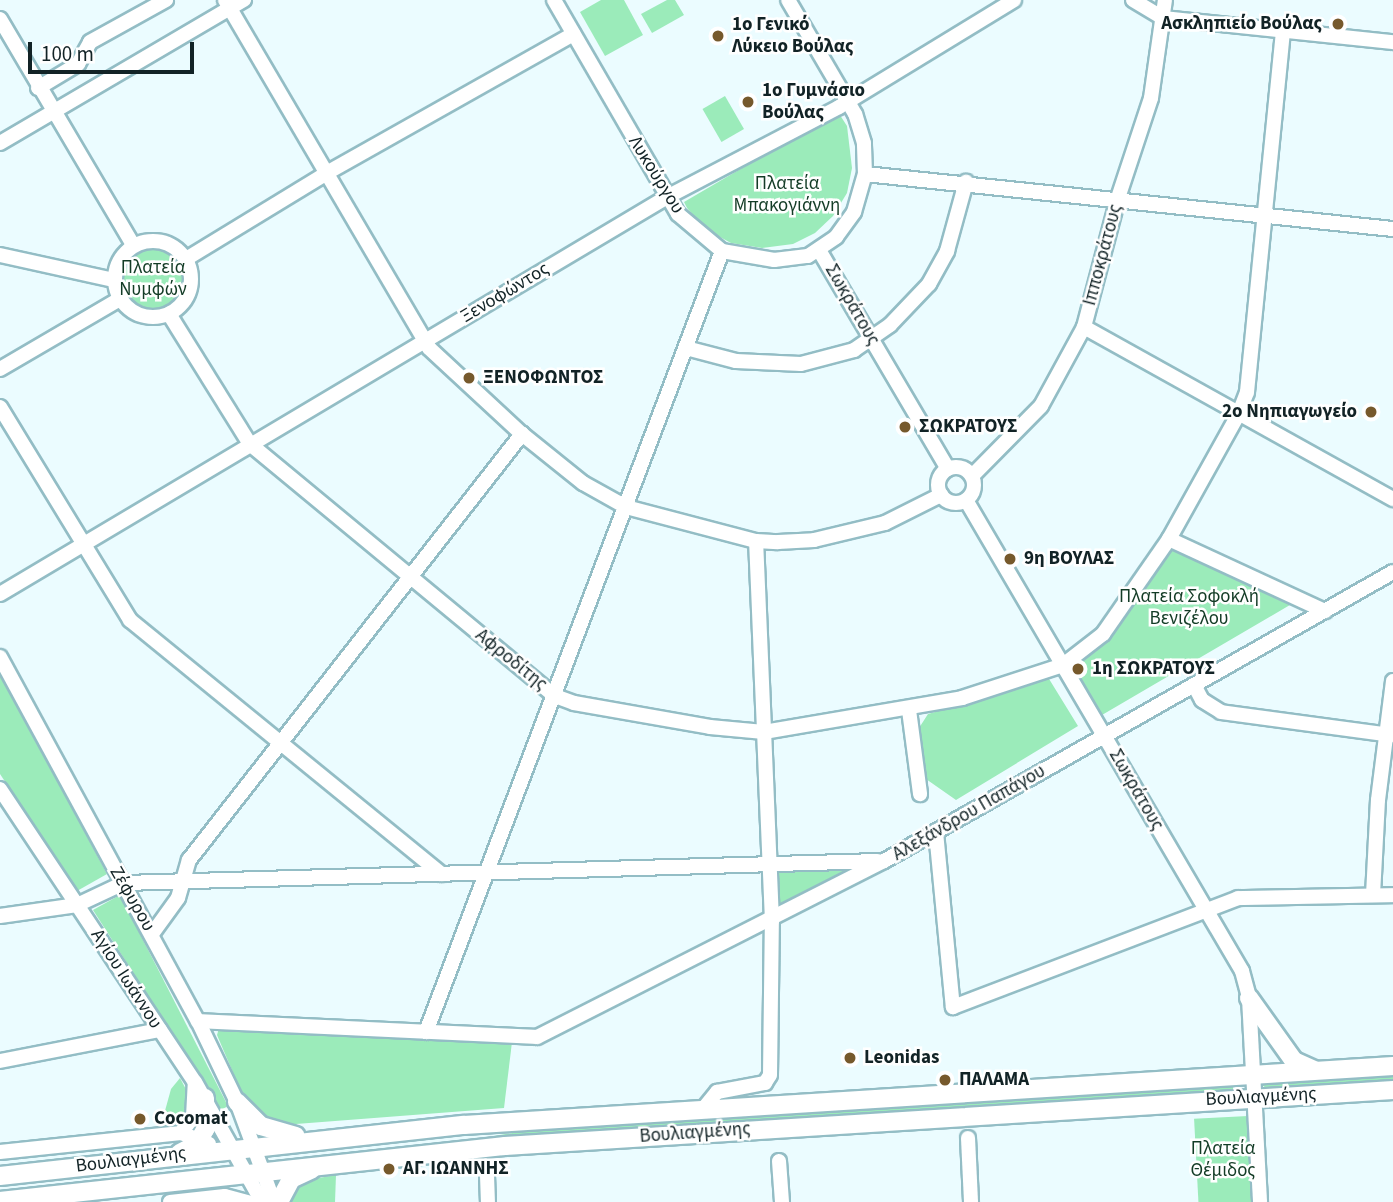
<!DOCTYPE html>
<meta charset="utf-8">
<style>
body{margin:0}
#map{position:relative;width:1393px;height:1202px;overflow:hidden;background:#ebfcff;font-family:"Source Sans 3",sans-serif}
div>[style]{position:absolute}
[style*='--x']{left:calc(var(--x)*1px);top:calc(var(--y)*1px);width:calc(var(--w)*1px);rotate:calc(var(--a)*1deg)}
.green>*{inset:0;background:#9bebba;transform-origin:0 0}
.round{border-radius:50%}
.roads{filter:drop-shadow(2px 0 #93bdc5) drop-shadow(-2px 0 #93bdc5) drop-shadow(0 2px #93bdc5) drop-shadow(0 -2px #93bdc5)}
.minor>*{height:14px;margin:-7px;padding:0 7px;transform-origin:7px;border-radius:7px;background:#fff}
.minor>.ring{margin:-7px;padding:0;box-sizing:content-box;background:none;border:14px solid #fff;border-radius:50%}
.major>*{height:18px;margin:-9px;padding:0 9px;transform-origin:9px;border-radius:9px;background:#fff}
.dots>*{width:19px;height:19px;translate:-50% -50%;box-sizing:border-box;border:4px solid #fff;border-radius:50%}
span{translate:-50% -50%;white-space:nowrap;text-align:center;line-height:1.15;-webkit-text-stroke:5px #fff;paint-order:stroke}
.poi-label{font-size:19px;color:#122326;font-weight:700}
.right{translate:-100% -50%;text-align:right}
.left{translate:0 -50%;text-align:left}
.street-label{font-size:19px;color:#122326}
.park-label{font-size:19px;color:#133c26}
.scale{position:absolute;left:28px;top:42px;width:166px;height:32px;box-sizing:border-box;border:4px solid #122326;border-top:0;padding-left:9px;font-size:21px;line-height:24px;white-space:nowrap;color:#122326;-webkit-text-stroke:5px #fff;paint-order:stroke}
</style>
<div id="map">
<div class="green">
<div style="clip-path:polygon(601px 0,624px 0,643px 35px,605px 56px,580px 12px)"></div>
<div style="clip-path:polygon(667px 0,675px 0,684px 15px,652px 33px,641px 14px)"></div>
<div style="left:725px;top:96px;width:38px;height:26px;rotate:60deg"></div>
<div style="clip-path:polygon(838px 112px,847px 126px,852px 168px,847px 193px,833px 216px,815px 233px,793px 244px,762px 248px,731px 243px,705px 229px,687px 208px,684px 202px)"></div>
<div class="round" style="left:123px;top:249px;width:60px;height:60px"></div>
<div style="clip-path:polygon(1171px 548px,1295px 602px,1102px 715px,1075px 668px,1130px 608px)"></div>
<div style="clip-path:polygon(0 672px,107px 874px,77px 891px,0 774px)"></div>
<div style="clip-path:polygon(1046px 674px,1078px 726px,956px 800px,926px 779px,919px 728px,928px 714px,991px 696px)"></div>
<div style="clip-path:polygon(853px 869px,775px 910px,774px 871px)"></div>
<div style="clip-path:polygon(120px 895px,228px 1106px,221px 1110px,93px 910px)"></div>
<div style="clip-path:polygon(219px 1028px,512px 1042px,504px 1108px,283px 1125px,267px 1121px,246px 1103px,217px 1035px)"></div>
<div style="clip-path:polygon(1393px 1074px,1393px 1081px,1266px 1088px,1262px 1085px)"></div>
<div style="clip-path:polygon(180px 1078px,189px 1095px,187px 1113px,178px 1124px,160px 1129px,171px 1089px)"></div>
<div style="clip-path:polygon(1233px 1085px,1233px 1090px,488px 1137px,548px 1127px)"></div>
<div style="left:1248px;top:1116px;width:86px;height:54px;rotate:87deg"></div>
<div style="clip-path:polygon(336px 1175px,335px 1202px,289px 1202px,301px 1181px)"></div>
</div>
<div class="roads">
<div class="minor">
<div style="--x:225;--y:0;--w:403;--a:59.6"></div>
<div style="--x:429;--y:348;--w:127;--a:42.8"></div>
<div style="--x:522;--y:434;--w:78;--a:38.8"></div>
<div style="--x:583;--y:483;--w:49;--a:29.2"></div>
<div style="--x:626;--y:507;--w:134;--a:14.7"></div>
<div style="--x:756;--y:541;--w:22;--a:3"></div>
<div style="--x:778;--y:542;--w:36;--a:-3"></div>
<div style="--x:814;--y:540;--w:73;--a:-13.5"></div>
<div style="--x:885;--y:523;--w:63;--a:-26.6"></div>
<div style="--x:554;--y:0;--w:247;--a:59.9"></div>
<div style="--x:678;--y:214;--w:57;--a:40.1"></div>
<div style="--x:722;--y:251;--w:53;--a:9.8"></div>
<div style="--x:774;--y:260;--w:34;--a:-7"></div>
<div style="--x:808;--y:256;--w:34;--a:-34"></div>
<div style="--x:836;--y:237;--w:31;--a:-54"></div>
<div style="--x:854;--y:212;--w:40;--a:-74"></div>
<div style="--x:865;--y:174;--w:31;--a:-92"></div>
<div style="--x:864;--y:143;--w:30;--a:-107"></div>
<div style="--x:855;--y:114;--w:132;--a:-120.4"></div>
<div style="--x:1133;--y:0;--w:35;--a:31"></div>
<div style="--x:1163;--y:18;--w:231;--a:6"></div>
<div style="--x:0;--y:19;--w:262;--a:59.5"></div>
<div style="--x:38;--y:88;--w:47;--a:-31"></div>
<div style="--x:78;--y:64;--w:25;--a:-61"></div>
<div style="--x:90;--y:42;--w:87;--a:-28.9"></div>
<div style="--x:0;--y:143;--w:283;--a:-30.4"></div>
<div style="--x:865;--y:174;--w:531;--a:5.95"></div>
<div class="ring" style="left:115px;top:241px;width:62px;height:62px"></div>
<div style="--x:819;--y:250;--w:254;--a:59.5"></div>
<div style="--x:0;--y:255;--w:117;--a:12.4"></div>
<div style="--x:186;--y:259;--w:163;--a:-31.4"></div>
<div style="--x:325;--y:174;--w:285;--a:-29.4"></div>
<div style="--x:169;--y:314;--w:153;--a:58.1"></div>
<div style="--x:250;--y:444;--w:396;--a:39.6"></div>
<div style="--x:555;--y:696;--w:20;--a:20"></div>
<div style="--x:574;--y:703;--w:138;--a:10"></div>
<div style="--x:710;--y:727;--w:54;--a:5.3"></div>
<div style="--x:764;--y:732;--w:201;--a:-9.7"></div>
<div style="--x:962;--y:698;--w:106;--a:-18.1"></div>
<div style="--x:1063;--y:665;--w:51;--a:-37.8"></div>
<div style="--x:1103;--y:634;--w:116;--a:-55.2"></div>
<div style="--x:1169;--y:539;--w:144;--a:-60.9"></div>
<div style="--x:1239;--y:413;--w:22;--a:-69"></div>
<div style="--x:1247;--y:392;--w:362;--a:-84.3"></div>
<div style="--x:1084;--y:327;--w:354;--a:29.1"></div>
<div style="--x:686;--y:348;--w:52;--a:14.6"></div>
<div style="--x:736;--y:361;--w:65;--a:2.6"></div>
<div style="--x:801;--y:364;--w:55;--a:-14.8"></div>
<div style="--x:854;--y:350;--w:44;--a:-34.8"></div>
<div style="--x:890;--y:325;--w:57;--a:-46.4"></div>
<div style="--x:929;--y:284;--w:38;--a:-61"></div>
<div style="--x:947;--y:251;--w:72;--a:-74.6"></div>
<div style="--x:0;--y:369;--w:139;--a:-30.3"></div>
<div style="--x:0;--y:407;--w:250;--a:58.6"></div>
<div style="--x:130;--y:620;--w:402;--a:39.2"></div>
<div class="ring" style="left:938px;top:467px;width:22px;height:22px"></div>
<div style="--x:972;--y:476;--w:98;--a:-45.4"></div>
<div style="--x:1041;--y:406;--w:90;--a:-61.4"></div>
<div style="--x:1084;--y:327;--w:133;--a:-75.2"></div>
<div style="--x:1118;--y:198;--w:105;--a:-71.7"></div>
<div style="--x:1151;--y:98;--w:99;--a:-81.9"></div>
<div style="--x:966;--y:500;--w:546;--a:59.63"></div>
<div style="--x:1242;--y:971;--w:28;--a:75"></div>
<div style="--x:1249;--y:998;--w:204;--a:86.9"></div>
<div style="--x:1169;--y:539;--w:172;--a:24.8"></div>
<div style="--x:0;--y:594;--w:776;--a:-30.76"></div>
<div style="--x:667;--y:197;--w:194;--a:-27.6"></div>
<div style="--x:839;--y:107;--w:205;--a:-31.4"></div>
<div style="--x:0;--y:657;--w:414;--a:61.5"></div>
<div style="--x:198;--y:1021;--w:90;--a:64.3"></div>
<div style="--x:237;--y:1102;--w:107;--a:69.7"></div>
<div style="--x:1194;--y:685;--w:17;--a:62"></div>
<div style="--x:1202;--y:700;--w:22;--a:32"></div>
<div style="--x:1221;--y:712;--w:173;--a:7.7"></div>
<div style="--x:909;--y:710;--w:85;--a:82.5"></div>
<div style="--x:0;--y:789;--w:352;--a:56.4"></div>
<div style="--x:195;--y:1082;--w:137;--a:60.8"></div>
<div style="--x:936;--y:832;--w:176;--a:84.5"></div>
<div style="--x:953;--y:1007;--w:305;--a:-20.9"></div>
<div style="--x:1238;--y:898;--w:155;--a:-1.1"></div>
<div style="--x:1373;--y:895;--w:95;--a:-87"></div>
<div style="--x:1378;--y:800;--w:120;--a:-82.8"></div>
<div style="--x:0;--y:916;--w:78;--a:-8.1"></div>
<div style="--x:77;--y:905;--w:52;--a:-25.1"></div>
<div style="--x:124;--y:883;--w:754;--a:-1.67"></div>
<div style="--x:152;--y:934;--w:44;--a:-54.2"></div>
<div style="--x:178;--y:898;--w:40;--a:-74"></div>
<div style="--x:189;--y:860;--w:541;--a:-51.99"></div>
<div style="--x:198;--y:1021;--w:339;--a:2.7"></div>
<div style="--x:537;--y:1037;--w:389;--a:-26.9"></div>
<div style="--x:884;--y:861;--w:585;--a:-29.59"></div>
<div style="--x:426;--y:1032;--w:835;--a:-69.24"></div>
<div style="--x:0;--y:1061;--w:163;--a:-11"></div>
<div style="--x:704;--y:1108;--w:21;--a:-51"></div>
<div style="--x:717;--y:1092;--w:49;--a:-10.6"></div>
<div style="--x:765;--y:1083;--w:9;--a:-58"></div>
<div style="--x:770;--y:1075;--w:154;--a:-89.3"></div>
<div style="--x:772;--y:921;--w:380;--a:-92.4"></div>
<div style="--x:181;--y:1133;--w:20;--a:-53"></div>
<div style="--x:193;--y:1117;--w:34;--a:-87"></div>
<div style="--x:968;--y:1138;--w:64;--a:87.3"></div>
<div style="--x:0;--y:1152;--w:182;--a:-6"></div>
<div style="--x:181;--y:1133;--w:30;--a:21"></div>
<div style="--x:779;--y:1161;--w:41;--a:85.8"></div>
<div style="--x:487;--y:1175;--w:27;--a:88"></div>
<div style="--x:170;--y:1202;--w:55;--a:-6.2"></div>
<div style="--x:225;--y:1196;--w:24;--a:15"></div>
</div>
<div class="major">
<div style="--x:1249;--y:998;--w:77;--a:54.5"></div>
<div style="--x:1294;--y:1061;--w:22;--a:24"></div>
<div style="--x:237;--y:1102;--w:34;--a:45"></div>
<div style="--x:261;--y:1126;--w:36;--a:16"></div>
<div style="--x:180;--y:1153;--w:19;--a:-28"></div>
<div style="--x:197;--y:1144;--w:18;--a:-61"></div>
<div style="--x:206;--y:1128;--w:30;--a:-92"></div>
<div style="--x:0;--y:1176;--w:467;--a:-6.3"></div>
<div style="--x:464;--y:1125;--w:931;--a:-3.63"></div>
<div style="--x:0;--y:1201;--w:508;--a:-6.22"></div>
<div style="--x:505;--y:1146;--w:890;--a:-3.61"></div>
<div style="--x:279;--y:1202;--w:26;--a:-62"></div>
<div style="--x:291;--y:1179;--w:23;--a:-25"></div>
</div>
</div>
<div class="dots">
<div style="left:1338px;top:24px;background:#76592c"></div>
<div style="left:718px;top:36px;background:#76592c"></div>
<div style="left:748px;top:102px;background:#76592c"></div>
<div style="left:469px;top:378px;background:#76592c"></div>
<div style="left:1371px;top:412px;background:#76592c"></div>
<div style="left:905px;top:427px;background:#76592c"></div>
<div style="left:1010px;top:559px;background:#76592c"></div>
<div style="left:1078px;top:669px;background:#76592c"></div>
<div style="left:850px;top:1058px;background:#76592c"></div>
<div style="left:945px;top:1080px;background:#76592c"></div>
<div style="left:140px;top:1119px;background:#76592c"></div>
<div style="left:389px;top:1169px;background:#76592c"></div>
</div>
<div class="poi-label">
<span class="right" style="left:1322px;top:24px">Ασκληπιείο Βούλας</span>
<span class="left" style="left:732px;top:36px">1ο Γενικό<br>Λύκειο Βούλας</span>
<span class="left" style="left:762px;top:102px">1ο Γυμνάσιο<br>Βούλας</span>
<span class="left" style="left:483px;top:378px">ΞΕΝΟΦΩΝΤΟΣ</span>
<span class="right" style="left:1357px;top:412px">2ο Νηπιαγωγείο</span>
<span class="left" style="left:919px;top:427px">ΣΩΚΡΑΤΟΥΣ</span>
<span class="left" style="left:1024px;top:559px">9η ΒΟΥΛΑΣ</span>
<span class="left" style="left:1092px;top:669px">1η ΣΩΚΡΑΤΟΥΣ</span>
<span class="left" style="left:864px;top:1058px">Leonidas</span>
<span class="left" style="left:959px;top:1080px">ΠΑΛΑΜΑ</span>
<span class="left" style="left:154px;top:1119px">Cocomat</span>
<span class="left" style="left:403px;top:1169px">ΑΓ. ΙΩΑΝΝΗΣ</span>
</div>
<div class="street-label">
<span style="left:656px;top:175px;rotate:58deg">Λυκούργου</span>
<span style="left:1103px;top:255px;rotate:-75deg">Ιπποκράτους</span>
<span style="left:505px;top:293px;rotate:-31deg">Ξενοφώντος</span>
<span style="left:852px;top:305px;rotate:60deg">Σωκράτους</span>
<span style="left:511px;top:660px;rotate:39deg">Αφροδίτης</span>
<span style="left:1136px;top:790px;rotate:60deg">Σωκράτους</span>
<span style="left:969px;top:813px;rotate:-30deg">Αλεξάνδρου Παπάγου</span>
<span style="left:132px;top:899px;rotate:60deg">Ζέφυρου</span>
<span style="left:126px;top:979px;rotate:57deg">Αγίου Ιωάννου</span>
<span style="left:1261px;top:1097px;rotate:-3deg">Βουλιαγμένης</span>
<span style="left:695px;top:1133px;rotate:-4deg">Βουλιαγμένης</span>
<span style="left:131px;top:1160px;rotate:-7deg">Βουλιαγμένης</span>
</div>
<div class="park-label">
<span style="left:787px;top:195px">Πλατεία<br>Μπακογιάννη</span>
<span style="left:153px;top:279px">Πλατεία<br>Νυμφών</span>
<span style="left:1189px;top:608px">Πλατεία Σοφοκλή<br>Βενιζέλου</span>
<span style="left:1223px;top:1160px">Πλατεία<br>Θέμιδος</span>
</div>
<div class="scale">100 m</div>
</div>
